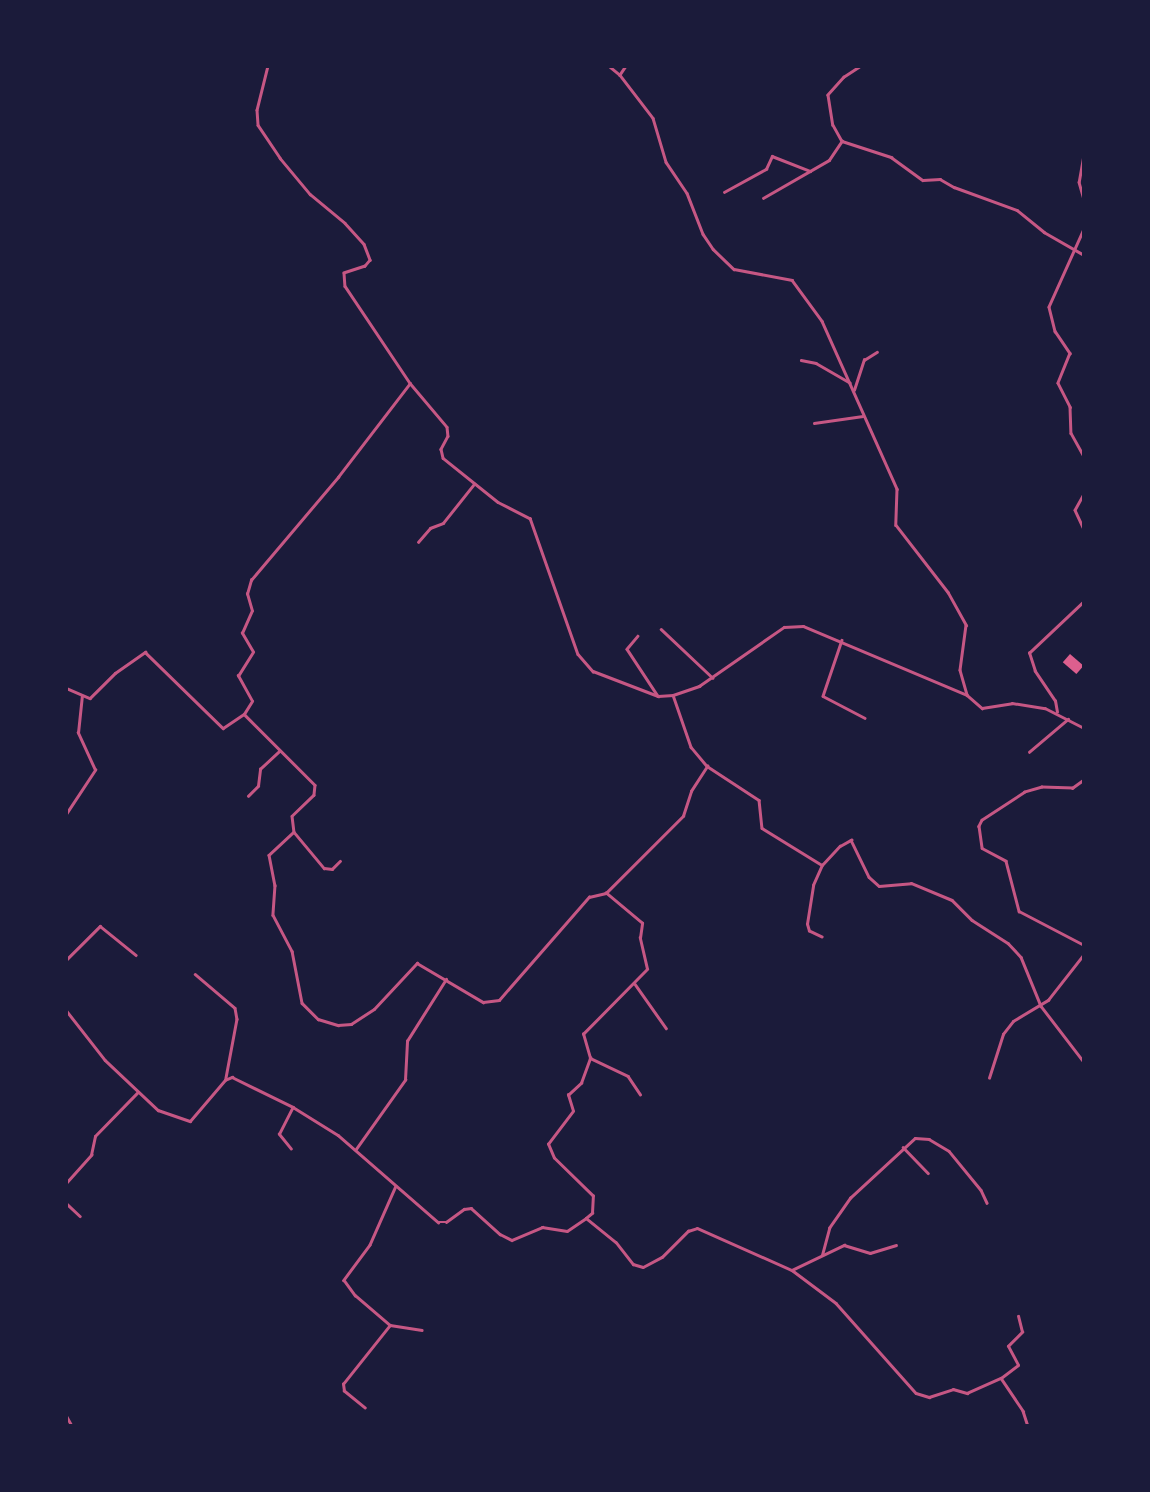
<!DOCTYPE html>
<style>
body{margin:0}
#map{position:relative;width:1150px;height:1492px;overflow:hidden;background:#1b1b3a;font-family:"Sofia Sans Condensed",sans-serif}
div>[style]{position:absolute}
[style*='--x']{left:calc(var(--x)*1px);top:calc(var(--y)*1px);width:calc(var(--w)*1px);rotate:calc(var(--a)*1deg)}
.building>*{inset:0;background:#dd5f8e;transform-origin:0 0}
.minor>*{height:2.5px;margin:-1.25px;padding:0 1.25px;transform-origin:1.25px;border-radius:1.25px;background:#c65784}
span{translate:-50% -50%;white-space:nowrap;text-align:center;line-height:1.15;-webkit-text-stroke:7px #1b1b3a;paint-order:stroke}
.frame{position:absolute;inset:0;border:68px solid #1b1b3a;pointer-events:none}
</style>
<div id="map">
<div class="building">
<div style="left:1070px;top:654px;width:18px;height:11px;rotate:41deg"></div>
</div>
<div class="minor">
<div style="--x:268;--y:66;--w:45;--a:104"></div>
<div style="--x:257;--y:110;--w:15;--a:86"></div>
<div style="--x:258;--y:125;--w:40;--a:56"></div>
<div style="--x:280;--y:158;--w:47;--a:50.2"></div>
<div style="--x:310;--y:194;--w:45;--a:39.6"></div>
<div style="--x:345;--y:223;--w:28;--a:48"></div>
<div style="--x:364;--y:244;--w:17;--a:69"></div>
<div style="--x:370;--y:260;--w:8;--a:130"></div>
<div style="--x:365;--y:266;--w:22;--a:162"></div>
<div style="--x:344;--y:273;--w:13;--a:86"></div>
<div style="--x:345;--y:286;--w:117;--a:56.2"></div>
<div style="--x:410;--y:383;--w:57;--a:49.9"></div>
<div style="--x:447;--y:427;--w:9;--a:84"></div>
<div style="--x:448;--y:436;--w:15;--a:118"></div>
<div style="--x:441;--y:449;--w:9;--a:77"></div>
<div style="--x:443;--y:458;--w:70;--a:38.7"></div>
<div style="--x:498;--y:502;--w:36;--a:27"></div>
<div style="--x:530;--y:518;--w:144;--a:70.6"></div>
<div style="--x:578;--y:654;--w:23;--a:49"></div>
<div style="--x:593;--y:671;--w:70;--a:21"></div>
<div style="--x:658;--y:696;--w:15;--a:-4"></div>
<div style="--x:673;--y:695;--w:28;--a:-19"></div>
<div style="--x:699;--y:686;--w:103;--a:-34.8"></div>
<div style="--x:784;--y:627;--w:19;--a:-3"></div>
<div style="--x:803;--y:626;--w:178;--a:22.8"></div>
<div style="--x:967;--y:695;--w:20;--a:41"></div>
<div style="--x:982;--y:708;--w:30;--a:-9"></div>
<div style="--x:1012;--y:703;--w:33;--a:9"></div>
<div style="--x:1045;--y:708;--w:44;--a:27.1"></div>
<div style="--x:609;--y:66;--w:14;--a:39"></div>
<div style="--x:626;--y:66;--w:11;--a:124"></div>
<div style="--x:620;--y:75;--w:54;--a:52.5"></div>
<div style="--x:653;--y:118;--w:46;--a:73.5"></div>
<div style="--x:666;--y:162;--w:37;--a:56"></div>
<div style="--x:687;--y:193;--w:44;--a:68.7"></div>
<div style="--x:703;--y:234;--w:18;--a:56"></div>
<div style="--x:713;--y:249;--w:29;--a:44"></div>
<div style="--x:734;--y:269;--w:59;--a:10.7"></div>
<div style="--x:792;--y:280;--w:51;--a:53.8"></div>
<div style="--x:822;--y:321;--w:184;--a:65.9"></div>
<div style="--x:897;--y:489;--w:36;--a:92"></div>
<div style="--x:896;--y:525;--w:85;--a:52.2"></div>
<div style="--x:948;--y:592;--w:38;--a:61"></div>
<div style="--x:966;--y:625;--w:45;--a:97.6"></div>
<div style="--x:960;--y:670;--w:26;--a:74"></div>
<div style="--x:861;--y:66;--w:20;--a:147"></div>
<div style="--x:844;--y:77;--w:24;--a:132"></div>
<div style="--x:828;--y:95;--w:30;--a:81"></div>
<div style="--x:833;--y:125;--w:18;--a:61"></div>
<div style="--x:842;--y:141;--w:52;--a:18.1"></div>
<div style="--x:891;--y:157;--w:39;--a:36"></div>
<div style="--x:923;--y:180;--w:17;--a:-3"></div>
<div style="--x:940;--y:179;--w:16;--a:30"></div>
<div style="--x:954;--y:187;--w:67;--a:20.1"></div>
<div style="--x:1017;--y:210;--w:35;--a:39"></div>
<div style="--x:1044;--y:232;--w:46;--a:29.9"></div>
<div style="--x:1084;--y:155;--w:27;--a:100"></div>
<div style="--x:1079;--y:182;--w:19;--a:74"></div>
<div style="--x:724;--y:192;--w:48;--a:-28.7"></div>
<div style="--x:766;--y:169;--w:14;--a:-65"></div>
<div style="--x:772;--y:156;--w:41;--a:21.5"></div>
<div style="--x:763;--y:198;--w:76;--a:-29.9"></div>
<div style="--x:829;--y:160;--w:23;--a:-56"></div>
<div style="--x:1084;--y:229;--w:85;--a:114.2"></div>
<div style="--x:1049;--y:307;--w:25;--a:76"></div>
<div style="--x:1055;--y:331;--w:27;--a:56"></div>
<div style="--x:1070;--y:353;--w:32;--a:112"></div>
<div style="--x:1058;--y:383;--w:27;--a:63"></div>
<div style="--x:1070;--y:407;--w:26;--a:88"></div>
<div style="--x:1071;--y:433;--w:26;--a:61"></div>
<div style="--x:801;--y:360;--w:15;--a:11"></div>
<div style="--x:816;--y:363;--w:39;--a:30"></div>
<div style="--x:854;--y:390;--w:32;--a:-72"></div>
<div style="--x:864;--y:360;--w:15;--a:-32"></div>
<div style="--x:814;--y:423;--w:49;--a:-8.1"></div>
<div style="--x:1084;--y:494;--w:18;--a:119"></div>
<div style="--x:1075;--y:510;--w:21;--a:65"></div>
<div style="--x:418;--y:542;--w:18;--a:-49"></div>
<div style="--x:430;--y:528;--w:14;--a:-21"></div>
<div style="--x:443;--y:523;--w:50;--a:-51.5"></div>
<div style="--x:661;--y:629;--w:71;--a:43.3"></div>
<div style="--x:638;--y:636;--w:17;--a:130"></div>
<div style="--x:627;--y:649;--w:56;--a:56.6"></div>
<div style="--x:842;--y:640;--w:59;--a:108.7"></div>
<div style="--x:823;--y:696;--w:47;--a:27.6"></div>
<div style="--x:66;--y:688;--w:26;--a:23"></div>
<div style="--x:90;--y:698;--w:35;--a:-45"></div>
<div style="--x:115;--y:673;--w:37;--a:-35"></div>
<div style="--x:145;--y:652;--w:109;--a:44.3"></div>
<div style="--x:223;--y:728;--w:25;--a:-34"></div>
<div style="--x:244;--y:714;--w:15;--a:-58"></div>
<div style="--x:252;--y:701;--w:29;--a:-119"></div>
<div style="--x:238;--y:676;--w:28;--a:-58"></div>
<div style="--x:253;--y:652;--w:22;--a:-120"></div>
<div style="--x:242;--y:633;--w:24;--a:-66"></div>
<div style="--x:252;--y:611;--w:18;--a:-106"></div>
<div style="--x:247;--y:594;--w:15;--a:-74"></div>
<div style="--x:251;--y:580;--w:135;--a:-49.8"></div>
<div style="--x:338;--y:477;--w:118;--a:-52.5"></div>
<div style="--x:673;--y:695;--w:55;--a:70.9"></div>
<div style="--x:691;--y:747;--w:25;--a:50"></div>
<div style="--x:707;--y:766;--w:62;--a:33.2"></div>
<div style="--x:759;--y:800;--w:28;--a:84"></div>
<div style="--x:762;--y:828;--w:70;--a:31.7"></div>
<div style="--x:822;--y:865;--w:26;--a:-47"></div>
<div style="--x:840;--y:846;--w:13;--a:-29"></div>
<div style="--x:851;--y:840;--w:41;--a:64.1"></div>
<div style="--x:869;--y:877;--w:13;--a:42"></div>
<div style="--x:879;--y:886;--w:32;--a:-5"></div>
<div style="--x:911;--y:883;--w:44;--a:22.5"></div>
<div style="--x:952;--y:900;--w:28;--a:45"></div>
<div style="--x:972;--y:920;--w:43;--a:32.6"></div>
<div style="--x:1008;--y:943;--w:19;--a:47"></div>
<div style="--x:1021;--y:957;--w:53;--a:67.8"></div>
<div style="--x:1041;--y:1006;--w:71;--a:52.5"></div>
<div style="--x:1057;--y:712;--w:11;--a:-100"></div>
<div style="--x:1055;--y:701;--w:36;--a:-124"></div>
<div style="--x:1035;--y:671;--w:19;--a:-108"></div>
<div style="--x:1029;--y:653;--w:76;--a:-43.4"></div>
<div style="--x:244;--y:714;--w:100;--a:45"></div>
<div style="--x:315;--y:785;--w:10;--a:96"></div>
<div style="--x:314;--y:795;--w:30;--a:136"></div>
<div style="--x:292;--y:816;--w:16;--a:83"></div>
<div style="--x:294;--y:832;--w:47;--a:50.2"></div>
<div style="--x:324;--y:868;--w:8;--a:7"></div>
<div style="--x:332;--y:869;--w:11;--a:-45"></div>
<div style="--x:1029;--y:752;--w:51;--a:-40.2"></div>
<div style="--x:1084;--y:780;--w:14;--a:144"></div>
<div style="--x:1073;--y:788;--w:31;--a:-178"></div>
<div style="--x:1042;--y:787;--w:18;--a:164"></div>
<div style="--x:1025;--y:792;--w:51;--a:146.9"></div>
<div style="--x:982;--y:820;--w:7;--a:117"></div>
<div style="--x:979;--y:826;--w:22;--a:82"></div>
<div style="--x:982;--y:848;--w:27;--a:28"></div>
<div style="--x:1006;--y:861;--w:52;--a:75.4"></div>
<div style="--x:1019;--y:911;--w:73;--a:27.6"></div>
<div style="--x:248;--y:796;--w:14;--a:-45"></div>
<div style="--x:258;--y:786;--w:17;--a:-83"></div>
<div style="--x:260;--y:769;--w:26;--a:-43"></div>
<div style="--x:66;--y:814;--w:53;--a:-56.6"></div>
<div style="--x:95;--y:770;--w:41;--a:-114.7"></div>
<div style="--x:78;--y:733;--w:37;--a:-84"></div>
<div style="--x:1084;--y:827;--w:4;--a:90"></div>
<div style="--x:294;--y:832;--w:34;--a:137"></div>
<div style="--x:269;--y:855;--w:31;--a:79"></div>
<div style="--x:275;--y:885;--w:30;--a:94"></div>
<div style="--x:273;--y:915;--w:41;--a:62.2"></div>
<div style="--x:292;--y:951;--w:53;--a:79.1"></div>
<div style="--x:302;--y:1003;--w:23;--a:45"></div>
<div style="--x:318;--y:1019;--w:21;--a:17"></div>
<div style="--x:338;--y:1025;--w:13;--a:-4"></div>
<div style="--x:351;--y:1024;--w:27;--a:-33"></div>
<div style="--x:374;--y:1009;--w:63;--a:-46.9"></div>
<div style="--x:417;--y:963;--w:77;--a:30.6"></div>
<div style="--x:483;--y:1002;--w:16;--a:-7"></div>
<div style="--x:499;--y:1000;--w:137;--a:-48.9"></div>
<div style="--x:589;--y:897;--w:17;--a:-13"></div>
<div style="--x:822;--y:937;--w:14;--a:-155"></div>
<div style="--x:809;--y:931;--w:7;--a:-106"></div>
<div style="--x:807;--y:924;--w:39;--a:-81"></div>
<div style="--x:813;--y:885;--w:22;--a:-66"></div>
<div style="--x:66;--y:960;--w:48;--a:-45"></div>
<div style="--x:100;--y:926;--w:46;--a:38.9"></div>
<div style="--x:195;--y:974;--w:52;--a:40.4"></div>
<div style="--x:235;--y:1008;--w:11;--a:80"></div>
<div style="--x:237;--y:1019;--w:60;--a:100.6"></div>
<div style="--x:635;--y:984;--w:54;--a:54.8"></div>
<div style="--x:66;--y:1010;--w:63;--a:52"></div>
<div style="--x:105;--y:1060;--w:73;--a:43.3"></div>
<div style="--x:158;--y:1110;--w:34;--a:19"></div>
<div style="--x:190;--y:1121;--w:54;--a:-49.5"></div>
<div style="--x:225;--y:1080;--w:8;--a:-23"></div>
<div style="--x:232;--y:1077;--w:68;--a:26.2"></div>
<div style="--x:293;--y:1107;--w:53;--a:31.9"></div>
<div style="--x:338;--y:1135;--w:133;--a:41"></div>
<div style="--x:438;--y:1222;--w:8;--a:0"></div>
<div style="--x:446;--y:1222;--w:22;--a:-36"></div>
<div style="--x:464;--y:1209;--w:7;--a:-8"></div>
<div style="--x:471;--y:1208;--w:39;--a:42"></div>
<div style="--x:500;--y:1234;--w:13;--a:27"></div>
<div style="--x:512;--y:1240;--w:33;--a:-23"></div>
<div style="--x:542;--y:1227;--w:25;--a:9"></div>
<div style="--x:567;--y:1231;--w:23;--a:-34"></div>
<div style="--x:586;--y:1218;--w:38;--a:39"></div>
<div style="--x:616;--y:1242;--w:28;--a:52"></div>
<div style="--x:633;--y:1264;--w:10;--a:17"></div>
<div style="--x:643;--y:1267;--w:21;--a:-28"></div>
<div style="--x:662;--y:1257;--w:37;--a:-45"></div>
<div style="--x:688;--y:1231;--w:9;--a:-18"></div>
<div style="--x:697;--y:1228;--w:104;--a:23.9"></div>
<div style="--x:792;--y:1270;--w:55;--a:36.9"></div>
<div style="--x:836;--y:1303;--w:120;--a:48.4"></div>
<div style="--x:916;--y:1393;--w:14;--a:17"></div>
<div style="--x:929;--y:1397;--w:25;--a:-18"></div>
<div style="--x:953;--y:1389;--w:15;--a:16"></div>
<div style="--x:967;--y:1393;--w:37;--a:-24"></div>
<div style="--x:1001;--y:1378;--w:40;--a:56"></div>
<div style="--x:1023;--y:1411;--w:16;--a:72"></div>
<div style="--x:590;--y:1058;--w:42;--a:25.3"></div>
<div style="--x:628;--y:1076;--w:22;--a:56"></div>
<div style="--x:989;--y:1078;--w:46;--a:-72.3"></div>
<div style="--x:1003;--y:1034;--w:16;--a:-52"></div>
<div style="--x:1013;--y:1021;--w:41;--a:-31"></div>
<div style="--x:1048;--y:1000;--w:58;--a:-52"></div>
<div style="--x:903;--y:1147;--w:36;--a:46"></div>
<div style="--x:291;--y:1149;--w:19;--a:-129"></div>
<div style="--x:279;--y:1134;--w:30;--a:-63"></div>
<div style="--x:356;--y:1149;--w:85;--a:-54.6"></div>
<div style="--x:405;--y:1080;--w:39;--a:-87"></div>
<div style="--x:407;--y:1041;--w:73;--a:-57.8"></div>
<div style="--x:66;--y:1183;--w:38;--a:-48"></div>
<div style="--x:91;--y:1155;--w:19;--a:-78"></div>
<div style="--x:95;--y:1136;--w:60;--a:-45.7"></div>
<div style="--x:396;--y:1186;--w:64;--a:113.8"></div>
<div style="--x:370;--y:1245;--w:44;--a:126.6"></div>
<div style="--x:344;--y:1280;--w:19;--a:54"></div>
<div style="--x:355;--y:1295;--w:46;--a:40.6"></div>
<div style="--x:390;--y:1325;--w:32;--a:9"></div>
<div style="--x:66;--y:1203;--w:19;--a:43"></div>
<div style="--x:586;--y:1218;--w:8;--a:-40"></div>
<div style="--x:592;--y:1213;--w:17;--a:-87"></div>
<div style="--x:593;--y:1196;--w:54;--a:-135.7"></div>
<div style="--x:554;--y:1158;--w:15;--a:-113"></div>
<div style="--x:548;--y:1144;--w:41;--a:-52.9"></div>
<div style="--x:573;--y:1111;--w:17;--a:-107"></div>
<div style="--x:568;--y:1095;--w:18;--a:-43"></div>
<div style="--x:581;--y:1083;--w:27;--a:-70"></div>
<div style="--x:590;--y:1058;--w:25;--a:-106"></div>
<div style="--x:583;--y:1034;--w:91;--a:-45.4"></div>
<div style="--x:647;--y:969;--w:32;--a:-103"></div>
<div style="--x:640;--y:938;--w:15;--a:-82"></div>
<div style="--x:642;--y:923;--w:47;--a:-140.2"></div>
<div style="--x:606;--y:893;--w:109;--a:-45"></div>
<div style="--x:683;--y:816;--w:26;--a:-72"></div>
<div style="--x:691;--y:791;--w:30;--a:-57"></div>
<div style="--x:822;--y:1255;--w:28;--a:-75"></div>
<div style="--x:829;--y:1228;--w:37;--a:-55"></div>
<div style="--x:850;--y:1198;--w:88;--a:-42.7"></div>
<div style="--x:915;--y:1138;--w:14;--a:4"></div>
<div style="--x:929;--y:1139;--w:23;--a:31"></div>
<div style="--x:949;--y:1151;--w:50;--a:50.6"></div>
<div style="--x:981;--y:1190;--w:14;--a:65"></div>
<div style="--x:792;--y:1270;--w:58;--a:-25.7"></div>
<div style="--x:844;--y:1245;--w:27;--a:17"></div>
<div style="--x:870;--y:1253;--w:27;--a:-17"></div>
<div style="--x:1001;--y:1378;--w:21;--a:-37"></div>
<div style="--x:1018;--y:1365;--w:21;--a:-118"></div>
<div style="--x:1008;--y:1346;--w:20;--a:-45"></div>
<div style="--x:1022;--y:1332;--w:16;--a:-104"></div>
<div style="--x:365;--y:1408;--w:27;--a:-141"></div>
<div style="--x:344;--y:1391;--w:7;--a:-98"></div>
<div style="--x:343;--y:1384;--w:75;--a:-51.5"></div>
<div style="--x:66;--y:1415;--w:13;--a:61"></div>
</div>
<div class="frame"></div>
</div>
